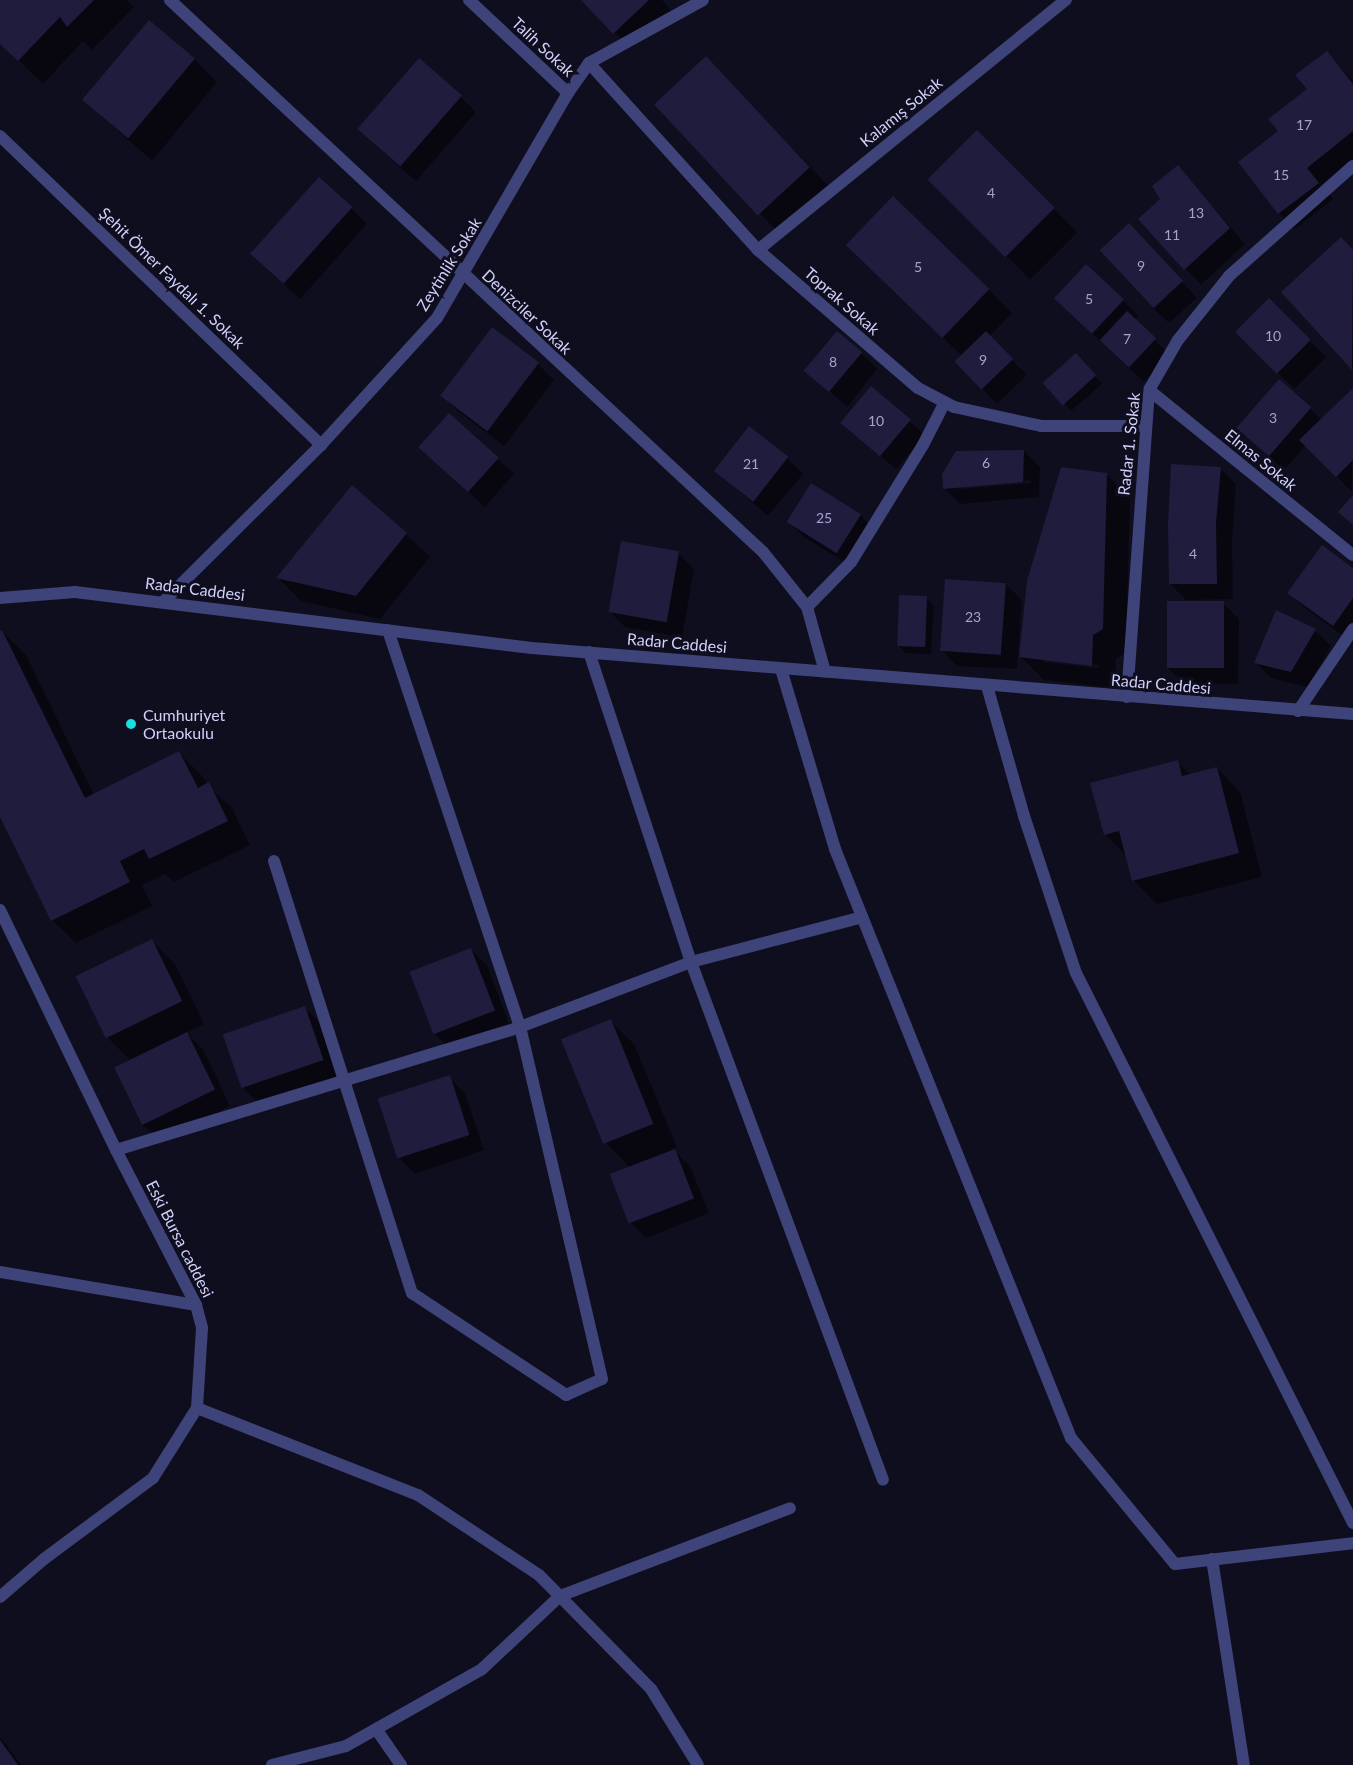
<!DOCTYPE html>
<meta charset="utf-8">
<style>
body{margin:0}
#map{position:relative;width:1353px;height:1765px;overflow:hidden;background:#0f0e1e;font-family:Lato,sans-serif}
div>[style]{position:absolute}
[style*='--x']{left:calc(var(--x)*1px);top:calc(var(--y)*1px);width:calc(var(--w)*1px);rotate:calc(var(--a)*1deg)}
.shadow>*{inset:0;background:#0007;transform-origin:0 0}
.building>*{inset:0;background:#1f1c3e;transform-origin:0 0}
.minor>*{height:12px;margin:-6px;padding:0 6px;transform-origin:6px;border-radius:6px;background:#3e4379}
.dots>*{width:16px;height:16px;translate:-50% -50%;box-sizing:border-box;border:3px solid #0f0e1e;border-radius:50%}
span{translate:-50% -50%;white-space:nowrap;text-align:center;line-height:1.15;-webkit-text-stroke:6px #0f0e1e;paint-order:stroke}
.number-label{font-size:14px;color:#a4a3cc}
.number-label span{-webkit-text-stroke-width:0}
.street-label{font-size:16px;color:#d0d0fb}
.poi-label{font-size:16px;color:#d0d0fb}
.left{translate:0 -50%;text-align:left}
</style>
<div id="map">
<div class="shadow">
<div style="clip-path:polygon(0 0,126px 0,134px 7px,92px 50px,83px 41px,43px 84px,0 43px)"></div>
<div style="clip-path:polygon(583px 0,662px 0,671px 10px,630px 48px)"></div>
<div style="clip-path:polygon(1327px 53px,1353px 81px,1353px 159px,1322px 185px,1333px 199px,1295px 229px,1279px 213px,1280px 131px,1309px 89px)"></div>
<div style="clip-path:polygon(194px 59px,217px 82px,152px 161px,85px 101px)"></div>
<div style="clip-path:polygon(729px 82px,833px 191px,783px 237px,760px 214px)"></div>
<div style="clip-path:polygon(460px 96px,476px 112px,416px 181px,375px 145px)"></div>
<div style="left:977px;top:132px;width:142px;height:67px;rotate:45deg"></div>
<div style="clip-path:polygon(1178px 167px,1245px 244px,1201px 285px,1140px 219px,1162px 199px)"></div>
<div style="clip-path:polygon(351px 208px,367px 224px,300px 299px,268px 270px)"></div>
<div style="clip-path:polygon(1341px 239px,1353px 251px,1353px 369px,1283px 292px)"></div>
<div style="clip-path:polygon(1144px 240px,1197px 298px,1169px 323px,1153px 308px)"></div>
<div style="clip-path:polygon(871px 268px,989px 290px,1012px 313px,989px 337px,1027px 375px,997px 404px,956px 361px,962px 356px)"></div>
<div style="clip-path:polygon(1123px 300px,1138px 316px,1134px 320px,1170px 355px,1144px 382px,1072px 314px)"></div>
<div style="left:1269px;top:300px;width:81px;height:45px;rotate:45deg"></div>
<div style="clip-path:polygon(861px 353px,877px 369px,847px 407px,806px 371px)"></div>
<div style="clip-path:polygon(1083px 363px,1102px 384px,1071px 411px,1045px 383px)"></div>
<div style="clip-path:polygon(538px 364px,554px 380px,504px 446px,458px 411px,442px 396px)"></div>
<div style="left:871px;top:388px;width:72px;height:45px;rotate:41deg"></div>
<div style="clip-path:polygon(1353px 390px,1352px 492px,1306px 445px,1284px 470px,1238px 428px,1310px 408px,1322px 420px)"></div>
<div style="clip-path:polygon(420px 447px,498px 459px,514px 474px,485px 507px)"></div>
<div style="clip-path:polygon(evenodd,1024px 451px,1040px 467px,1039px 497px,960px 504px,944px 488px,1024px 451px,1031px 480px,1031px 483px,957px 489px,960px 486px,1031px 480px)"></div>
<div style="clip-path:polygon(787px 458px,803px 474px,768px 516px,716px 471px)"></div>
<div style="clip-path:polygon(1221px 469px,1236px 484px,1232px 540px,1233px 599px,1186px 600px,1170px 584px)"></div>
<div style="clip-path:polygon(evenodd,1106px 474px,1130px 498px,1126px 652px,1116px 659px,1115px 688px,1044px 680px,1018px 654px,1017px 669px,957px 666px,942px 650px,1006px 584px,1022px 600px,1018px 652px,1021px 652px,1106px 474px,1044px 659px,1099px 665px,1099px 668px,1044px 662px,1044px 659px)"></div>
<div style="clip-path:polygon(860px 515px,876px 531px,853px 567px,804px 537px,789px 522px)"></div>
<div style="clip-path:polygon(406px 534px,430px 557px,380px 619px,301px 601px,278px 578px)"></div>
<div style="clip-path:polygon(678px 553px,694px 569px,682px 637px,625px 627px,609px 611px)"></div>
<div style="clip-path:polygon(1353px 570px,1353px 635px,1349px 640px,1305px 608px,1289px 593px)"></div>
<div style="clip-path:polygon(926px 598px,934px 606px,931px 654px,905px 653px,898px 645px)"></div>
<div style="clip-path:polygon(1223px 603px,1239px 619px,1238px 684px,1184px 684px,1168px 668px)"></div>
<div style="clip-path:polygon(1277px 612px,1315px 631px,1331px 646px,1307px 687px,1271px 678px,1256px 663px)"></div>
<div style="clip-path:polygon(2px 631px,26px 655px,94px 795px,179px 753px,203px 777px,207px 785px,232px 808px,250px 845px,174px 882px,165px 874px,142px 885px,152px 906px,76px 943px,52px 920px,0 814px)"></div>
<div style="clip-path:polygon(1177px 762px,1191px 775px,1217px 768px,1240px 792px,1262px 877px,1157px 904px,1133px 880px,1127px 857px,1105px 834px)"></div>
<div style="clip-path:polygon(152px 941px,175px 964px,204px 1024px,186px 1033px,203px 1049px,230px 1106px,159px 1140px,143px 1125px,116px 1068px,131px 1061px,107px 1037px)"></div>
<div style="clip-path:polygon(471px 950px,487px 965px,510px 1027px,450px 1049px,435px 1034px,411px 972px)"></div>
<div style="clip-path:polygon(305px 1008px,321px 1024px,339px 1076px,259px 1104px,243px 1088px)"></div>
<div style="clip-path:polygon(610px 1021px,634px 1044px,677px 1147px,673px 1149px,690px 1166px,709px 1213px,646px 1238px,630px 1222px,631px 1168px,606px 1143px)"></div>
<div style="clip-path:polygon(449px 1077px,465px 1093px,484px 1150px,415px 1174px,399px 1158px)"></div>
<div style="clip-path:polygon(0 1738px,5px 1743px,21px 1765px,0 1765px)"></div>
</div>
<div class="building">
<div style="clip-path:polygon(0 0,94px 0,67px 27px,60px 17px,18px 61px,0 44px)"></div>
<div style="clip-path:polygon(581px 0,649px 0,613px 34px)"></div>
<div style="left:149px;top:20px;width:60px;height:104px;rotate:40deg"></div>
<div style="clip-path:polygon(1327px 51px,1353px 84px,1353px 131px,1307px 168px,1319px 183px,1278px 214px,1238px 162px,1278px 131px,1268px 119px,1307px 89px,1295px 75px)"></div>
<div style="left:706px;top:56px;width:152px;height:71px;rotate:47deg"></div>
<div style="left:419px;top:58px;width:57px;height:94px;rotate:41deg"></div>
<div style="left:977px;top:130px;width:110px;height:70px;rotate:45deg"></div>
<div style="clip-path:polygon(1178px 165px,1230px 228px,1184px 270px,1138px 219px,1160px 199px,1152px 186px)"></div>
<div style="left:319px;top:177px;width:45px;height:103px;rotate:42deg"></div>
<div style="left:893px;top:196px;width:134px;height:68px;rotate:44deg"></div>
<div style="left:1129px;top:223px;width:79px;height:40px;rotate:47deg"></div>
<div style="clip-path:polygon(1341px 237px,1353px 250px,1352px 370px,1281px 292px)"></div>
<div style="left:1086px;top:264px;width:52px;height:47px;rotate:43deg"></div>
<div style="left:1269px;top:298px;width:59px;height:48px;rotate:45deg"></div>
<div style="left:1127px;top:311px;width:40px;height:40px;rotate:43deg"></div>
<div style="left:492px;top:327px;width:59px;height:86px;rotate:37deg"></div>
<div style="left:837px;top:331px;width:33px;height:52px;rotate:40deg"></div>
<div style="left:986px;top:331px;width:39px;height:44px;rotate:46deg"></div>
<div style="left:1076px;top:353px;width:30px;height:45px;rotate:48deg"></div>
<div style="left:1279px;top:379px;width:43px;height:65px;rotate:41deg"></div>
<div style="left:871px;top:386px;width:52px;height:48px;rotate:40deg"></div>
<div style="clip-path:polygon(1353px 388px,1353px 460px,1336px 477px,1299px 440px)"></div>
<div style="left:449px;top:413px;width:67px;height:46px;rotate:42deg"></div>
<div style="left:749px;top:426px;width:50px;height:57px;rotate:38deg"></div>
<div style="clip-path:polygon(1024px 450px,1023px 482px,943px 489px,942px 474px,956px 451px)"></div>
<div style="clip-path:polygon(1171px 464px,1221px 467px,1216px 523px,1217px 584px,1169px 584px,1168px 523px)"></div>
<div style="clip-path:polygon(1061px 467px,1107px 473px,1103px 629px,1093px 635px,1092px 666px,1019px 657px,1027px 581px)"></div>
<div style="left:811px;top:483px;width:59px;height:46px;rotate:32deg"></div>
<div style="clip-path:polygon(352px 485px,407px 533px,356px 596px,276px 578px)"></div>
<div style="clip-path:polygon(1353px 495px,1353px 525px,1338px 512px)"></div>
<div style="left:621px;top:541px;width:59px;height:72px;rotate:10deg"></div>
<div style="clip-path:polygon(1322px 545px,1353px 568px,1353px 598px,1333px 626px,1287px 593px)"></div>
<div style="left:945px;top:579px;width:61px;height:72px;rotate:4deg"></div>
<div style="left:899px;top:595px;width:28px;height:51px;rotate:2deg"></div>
<div style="left:1167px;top:601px;width:57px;height:67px"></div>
<div style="clip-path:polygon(1276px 610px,1316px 629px,1291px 672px,1254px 663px)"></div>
<div style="clip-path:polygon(2px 630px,85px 798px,179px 751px,198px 788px,209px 782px,228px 821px,149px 859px,144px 849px,120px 861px,130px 882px,51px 921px,0 817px,0 631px)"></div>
<div style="clip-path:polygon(1178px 760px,1182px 776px,1217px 767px,1239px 853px,1132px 881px,1119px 831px,1104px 835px,1090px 783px)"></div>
<div style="left:152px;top:939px;width:69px;height:85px;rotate:64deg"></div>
<div style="left:471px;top:948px;width:67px;height:66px;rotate:69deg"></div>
<div style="left:305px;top:1006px;width:57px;height:87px;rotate:71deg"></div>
<div style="left:611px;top:1019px;width:113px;height:54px;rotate:68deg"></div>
<div style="left:187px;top:1032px;width:64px;height:81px;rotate:64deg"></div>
<div style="left:450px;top:1075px;width:63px;height:76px;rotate:72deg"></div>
<div style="left:675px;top:1149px;width:53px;height:70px;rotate:69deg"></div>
<div style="clip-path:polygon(0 1740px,18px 1765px,0 1765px)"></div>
</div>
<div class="minor">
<div style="--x:170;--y:0;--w:810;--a:42.95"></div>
<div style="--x:763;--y:552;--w:70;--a:51.3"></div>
<div style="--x:807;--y:607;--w:67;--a:74.5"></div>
<div style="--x:469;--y:0;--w:136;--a:43.2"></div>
<div style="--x:589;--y:63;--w:252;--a:47.9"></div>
<div style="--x:758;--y:250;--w:211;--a:40.8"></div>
<div style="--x:918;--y:388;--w:41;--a:27.8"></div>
<div style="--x:954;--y:407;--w:89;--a:12.3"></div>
<div style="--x:1041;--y:426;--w:104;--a:0"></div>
<div style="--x:0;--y:136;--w:446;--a:43.9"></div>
<div style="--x:758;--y:250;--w:397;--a:-39.1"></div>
<div style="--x:1149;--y:390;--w:262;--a:39"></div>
<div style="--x:0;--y:598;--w:75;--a:-4.6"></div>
<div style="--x:75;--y:592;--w:460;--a:7"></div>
<div style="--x:532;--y:648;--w:824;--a:4.6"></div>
<div style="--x:163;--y:602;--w:223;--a:-44.8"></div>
<div style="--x:321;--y:445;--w:172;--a:-47.6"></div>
<div style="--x:437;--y:318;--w:260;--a:-59.8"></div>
<div style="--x:568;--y:93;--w:37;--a:-55"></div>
<div style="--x:589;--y:63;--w:130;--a:-28.9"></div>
<div style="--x:807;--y:607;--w:63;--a:-45.6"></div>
<div style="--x:851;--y:562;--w:137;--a:-58.4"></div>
<div style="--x:923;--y:445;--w:48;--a:-62.9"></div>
<div style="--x:589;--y:652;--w:326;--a:71.8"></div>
<div style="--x:691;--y:962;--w:552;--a:69.66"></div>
<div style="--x:781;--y:669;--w:188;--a:73.3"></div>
<div style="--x:835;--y:849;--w:635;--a:68.17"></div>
<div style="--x:1071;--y:1438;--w:163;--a:50.5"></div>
<div style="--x:1175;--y:1564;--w:179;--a:-6.7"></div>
<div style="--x:987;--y:686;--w:135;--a:74.1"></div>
<div style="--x:1024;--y:816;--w:165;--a:71.7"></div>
<div style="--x:1076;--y:973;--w:616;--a:63.27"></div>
<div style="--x:1127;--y:697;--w:308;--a:-85.9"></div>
<div style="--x:1149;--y:390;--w:58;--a:-59.9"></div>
<div style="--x:1178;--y:340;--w:82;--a:-51.4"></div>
<div style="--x:1229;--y:276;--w:166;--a:-41.6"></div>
<div style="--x:1298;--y:711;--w:99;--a:-56.1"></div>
<div style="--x:274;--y:861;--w:454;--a:72.3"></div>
<div style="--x:412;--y:1293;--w:185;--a:33.5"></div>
<div style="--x:566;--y:1395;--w:39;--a:-24"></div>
<div style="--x:602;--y:1379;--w:361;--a:-103.1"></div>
<div style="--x:520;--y:1027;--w:418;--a:-108.4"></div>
<div style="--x:0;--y:910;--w:267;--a:64.2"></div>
<div style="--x:116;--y:1150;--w:174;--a:62.7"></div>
<div style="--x:196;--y:1305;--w:24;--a:75"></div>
<div style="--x:202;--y:1328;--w:80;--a:93.6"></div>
<div style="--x:197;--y:1408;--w:83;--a:122.2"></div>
<div style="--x:153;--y:1478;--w:136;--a:143.4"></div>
<div style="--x:44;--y:1559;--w:58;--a:139.2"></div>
<div style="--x:116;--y:1150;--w:422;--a:-16.9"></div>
<div style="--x:520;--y:1027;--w:183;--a:-20.8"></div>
<div style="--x:691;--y:962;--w:177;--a:-14.7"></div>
<div style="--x:0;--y:1272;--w:199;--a:9.6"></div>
<div style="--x:197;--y:1408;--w:238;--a:21.5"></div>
<div style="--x:418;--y:1495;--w:145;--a:33.5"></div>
<div style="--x:539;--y:1575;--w:160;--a:45.5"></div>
<div style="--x:651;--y:1689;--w:89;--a:58.3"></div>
<div style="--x:1212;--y:1559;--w:208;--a:81.2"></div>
<div style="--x:376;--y:1729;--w:44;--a:55.2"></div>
<div style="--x:272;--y:1765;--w:76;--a:-14.4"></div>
<div style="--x:346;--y:1746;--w:156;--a:-29.5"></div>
<div style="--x:482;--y:1669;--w:107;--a:-43.1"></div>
<div style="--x:560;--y:1596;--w:246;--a:-20.9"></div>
</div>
<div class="dots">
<div style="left:131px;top:724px;background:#15e2de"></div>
</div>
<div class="number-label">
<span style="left:1304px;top:125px">17</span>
<span style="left:1281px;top:175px">15</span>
<span style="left:991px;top:193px">4</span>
<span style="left:1196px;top:213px">13</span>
<span style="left:1172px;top:235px">11</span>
<span style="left:1141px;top:266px">9</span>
<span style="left:918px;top:267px">5</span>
<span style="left:1089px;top:299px">5</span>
<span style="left:1273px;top:336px">10</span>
<span style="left:1127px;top:339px">7</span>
<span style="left:983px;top:360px">9</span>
<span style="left:833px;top:362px">8</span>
<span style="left:1273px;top:418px">3</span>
<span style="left:876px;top:421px">10</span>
<span style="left:986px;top:463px">6</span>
<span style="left:751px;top:464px">21</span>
<span style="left:824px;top:518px">25</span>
<span style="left:1193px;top:554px">4</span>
<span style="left:973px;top:617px">23</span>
</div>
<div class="street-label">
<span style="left:543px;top:47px;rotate:43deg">Talih Sokak</span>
<span style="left:901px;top:112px;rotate:-39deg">Kalamış Sokak</span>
<span style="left:449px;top:264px;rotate:-58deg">Zeytinlik Sokak</span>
<span style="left:172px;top:278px;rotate:44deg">Şehit Ömer Faydalı 1. Sokak</span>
<span style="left:842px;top:301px;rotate:41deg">Toprak Sokak</span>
<span style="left:527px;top:312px;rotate:43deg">Denizciler Sokak</span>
<span style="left:1129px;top:444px;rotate:-84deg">Radar 1. Sokak</span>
<span style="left:1261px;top:460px;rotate:39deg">Elmas Sokak</span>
<span style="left:195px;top:589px;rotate:7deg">Radar Caddesi</span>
<span style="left:677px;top:643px;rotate:5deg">Radar Caddesi</span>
<span style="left:1161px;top:684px;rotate:5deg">Radar Caddesi</span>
<span style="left:180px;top:1239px;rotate:63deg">Eski Bursa caddesi</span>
</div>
<div class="poi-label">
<span class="left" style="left:143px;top:724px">Cumhuriyet<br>Ortaokulu</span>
</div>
</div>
